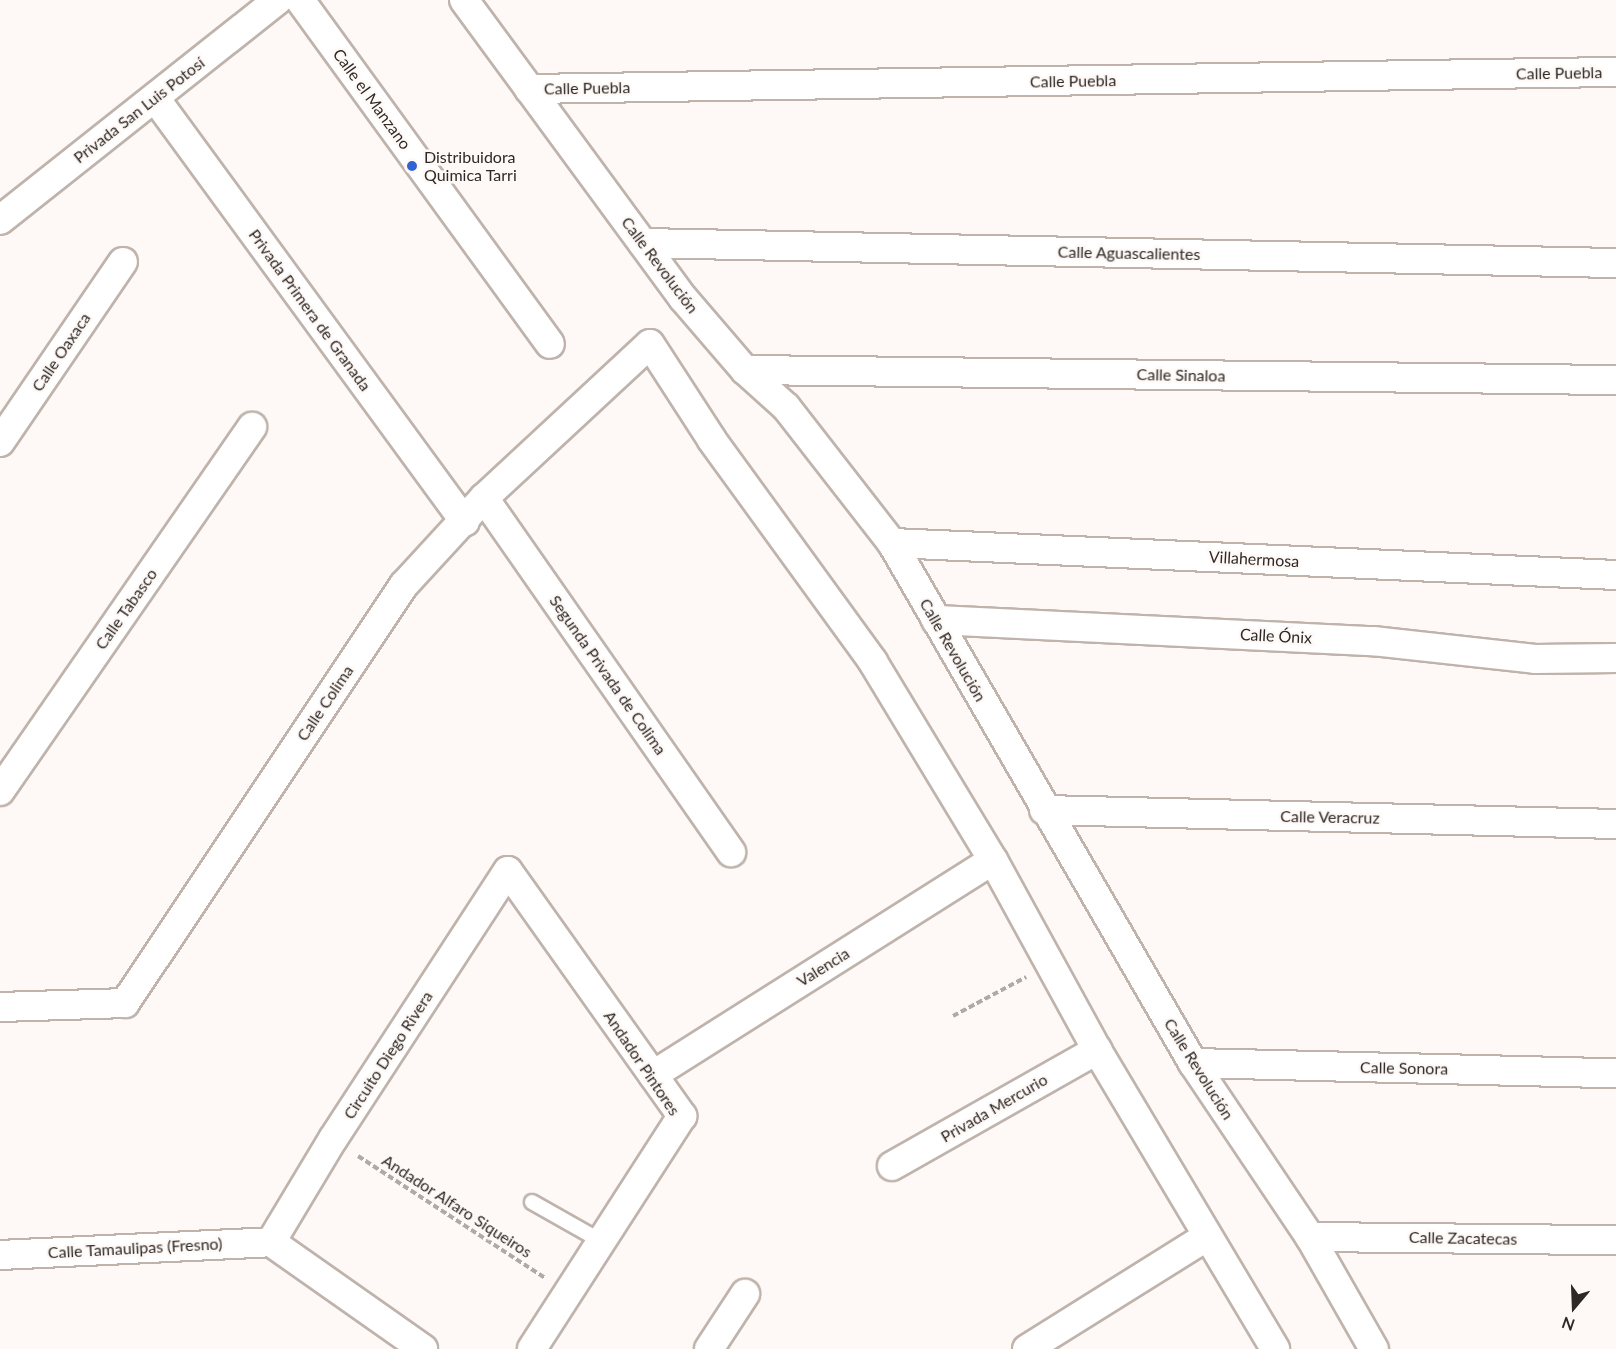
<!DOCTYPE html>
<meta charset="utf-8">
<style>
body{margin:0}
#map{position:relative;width:1616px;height:1349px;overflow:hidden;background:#fef9f6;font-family:Lato,sans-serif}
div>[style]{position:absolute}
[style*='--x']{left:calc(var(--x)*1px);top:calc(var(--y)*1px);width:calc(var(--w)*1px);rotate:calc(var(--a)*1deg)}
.path>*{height:4px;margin-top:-2px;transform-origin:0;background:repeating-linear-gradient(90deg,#aeaaa7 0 6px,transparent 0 9px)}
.roads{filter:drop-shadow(2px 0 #bfb3ac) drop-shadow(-2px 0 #bfb3ac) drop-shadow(0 2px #bfb3ac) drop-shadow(0 -2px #bfb3ac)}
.lane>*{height:14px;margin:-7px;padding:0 7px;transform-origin:7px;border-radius:7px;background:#fff}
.street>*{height:28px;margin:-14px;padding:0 14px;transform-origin:14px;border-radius:14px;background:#fff}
.dots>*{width:16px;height:16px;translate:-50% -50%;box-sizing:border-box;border:3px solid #fef9f6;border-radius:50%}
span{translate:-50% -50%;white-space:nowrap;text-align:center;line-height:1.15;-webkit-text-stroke:5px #fef9f6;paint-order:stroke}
.street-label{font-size:16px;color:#2d2926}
.poi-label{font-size:16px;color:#2d2926}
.left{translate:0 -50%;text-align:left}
.north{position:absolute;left:1544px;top:1277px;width:60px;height:60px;-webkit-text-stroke:4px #fef9f6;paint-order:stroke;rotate:199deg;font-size:16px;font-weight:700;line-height:24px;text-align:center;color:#2d2926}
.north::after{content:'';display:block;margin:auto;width:21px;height:27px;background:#2d2926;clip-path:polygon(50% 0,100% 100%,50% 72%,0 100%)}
</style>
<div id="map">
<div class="path">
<div style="--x:953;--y:1016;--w:83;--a:-28.1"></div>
<div style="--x:358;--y:1156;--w:223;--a:33.1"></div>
</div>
<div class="roads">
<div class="lane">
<div style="--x:532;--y:1202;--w:79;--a:29.5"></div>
</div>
<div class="street">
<div style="--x:300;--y:0;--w:425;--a:54"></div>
<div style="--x:464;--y:0;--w:370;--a:53.7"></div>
<div style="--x:683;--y:298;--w:95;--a:49.3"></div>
<div style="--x:745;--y:370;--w:55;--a:42.1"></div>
<div style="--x:786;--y:407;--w:172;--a:52.1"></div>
<div style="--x:892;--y:543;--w:601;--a:59.94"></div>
<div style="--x:1193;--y:1063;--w:210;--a:56.1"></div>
<div style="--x:1310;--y:1237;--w:129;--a:60.3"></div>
<div style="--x:529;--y:89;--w:1087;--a:-0.9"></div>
<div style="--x:155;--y:98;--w:525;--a:53.83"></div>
<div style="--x:0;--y:220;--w:355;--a:-38.4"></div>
<div style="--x:643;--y:243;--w:973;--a:1.18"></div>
<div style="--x:745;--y:370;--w:871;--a:0.66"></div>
<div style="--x:0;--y:442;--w:218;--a:-55.7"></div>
<div style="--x:484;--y:498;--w:432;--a:55.1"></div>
<div style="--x:892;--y:543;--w:725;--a:2.53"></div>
<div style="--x:936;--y:620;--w:438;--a:2.8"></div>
<div style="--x:1373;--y:641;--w:163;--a:6.3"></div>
<div style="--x:1535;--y:659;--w:81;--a:-0.7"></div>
<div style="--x:0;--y:791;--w:443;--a:-55.3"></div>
<div style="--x:1044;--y:810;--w:572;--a:1.4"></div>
<div style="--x:0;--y:1007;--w:125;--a:-1.8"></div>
<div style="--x:125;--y:1003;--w:503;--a:-56.28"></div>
<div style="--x:404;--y:585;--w:118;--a:-47.4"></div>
<div style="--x:484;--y:498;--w:226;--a:-42.9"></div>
<div style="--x:650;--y:344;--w:114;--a:57.1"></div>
<div style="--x:712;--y:440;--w:274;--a:54"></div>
<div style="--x:873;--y:662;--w:232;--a:58.8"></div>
<div style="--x:993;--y:860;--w:217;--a:61.3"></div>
<div style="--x:1097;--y:1050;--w:348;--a:59.2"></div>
<div style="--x:1193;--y:1063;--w:423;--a:1.4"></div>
<div style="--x:653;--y:1075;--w:402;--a:-32.3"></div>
<div style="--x:892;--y:1166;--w:236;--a:-29.5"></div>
<div style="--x:1310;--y:1237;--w:306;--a:0.6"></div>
<div style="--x:271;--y:1242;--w:120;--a:-59"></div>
<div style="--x:333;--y:1139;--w:320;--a:-56.9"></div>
<div style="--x:508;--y:871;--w:301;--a:54.6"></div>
<div style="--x:682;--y:1116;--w:277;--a:122.8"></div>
<div style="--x:271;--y:1242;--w:186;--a:35.1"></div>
<div style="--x:0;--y:1255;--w:271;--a:-2.7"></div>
<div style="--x:709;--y:1349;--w:66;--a:-56.8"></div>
<div style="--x:1027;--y:1349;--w:211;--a:-32"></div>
</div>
</div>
<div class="dots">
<div style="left:412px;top:166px;background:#3063d2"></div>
</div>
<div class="street-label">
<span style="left:1559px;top:73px;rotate:-1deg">Calle Puebla</span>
<span style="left:1073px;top:81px;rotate:-1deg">Calle Puebla</span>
<span style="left:587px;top:88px;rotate:-1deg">Calle Puebla</span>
<span style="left:372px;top:99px;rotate:54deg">Calle el Manzano</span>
<span style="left:139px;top:110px;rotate:-38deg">Privada San Luis Potosí</span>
<span style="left:1129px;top:253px;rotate:1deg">Calle Aguascalientes</span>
<span style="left:660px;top:265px;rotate:53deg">Calle Revolución</span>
<span style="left:310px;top:310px;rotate:54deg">Privada Primera de Granada</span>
<span style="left:61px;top:352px;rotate:-56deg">Calle Oaxaca</span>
<span style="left:1181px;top:375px;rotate:1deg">Calle Sinaloa</span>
<span style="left:1254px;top:559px;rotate:3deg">Villahermosa</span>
<span style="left:126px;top:609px;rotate:-55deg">Calle Tabasco</span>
<span style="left:1276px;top:636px;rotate:3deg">Calle Ónix</span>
<span style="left:953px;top:650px;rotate:60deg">Calle Revolución</span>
<span style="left:608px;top:675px;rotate:55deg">Segunda Privada de Colima</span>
<span style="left:325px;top:703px;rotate:-56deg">Calle Colima</span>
<span style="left:1330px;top:817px;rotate:1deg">Calle Veracruz</span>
<span style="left:823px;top:967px;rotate:-32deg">Valencia</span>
<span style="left:388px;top:1055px;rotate:-57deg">Circuito Diego Rivera</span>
<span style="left:642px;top:1063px;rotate:56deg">Andador Pintores</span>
<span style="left:1404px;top:1068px;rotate:1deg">Calle Sonora</span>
<span style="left:1199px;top:1069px;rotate:58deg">Calle Revolución</span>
<span style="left:994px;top:1108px;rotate:-30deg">Privada Mercurio</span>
<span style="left:457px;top:1206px;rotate:33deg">Andador Alfaro Siqueiros</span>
<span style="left:1463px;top:1238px;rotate:1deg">Calle Zacatecas</span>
<span style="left:135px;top:1248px;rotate:-3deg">Calle Tamaulipas (Fresno)</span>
</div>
<div class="poi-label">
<span class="left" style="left:424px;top:166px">Distribuidora<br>Quimica Tarri</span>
</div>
<div class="north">N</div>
</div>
